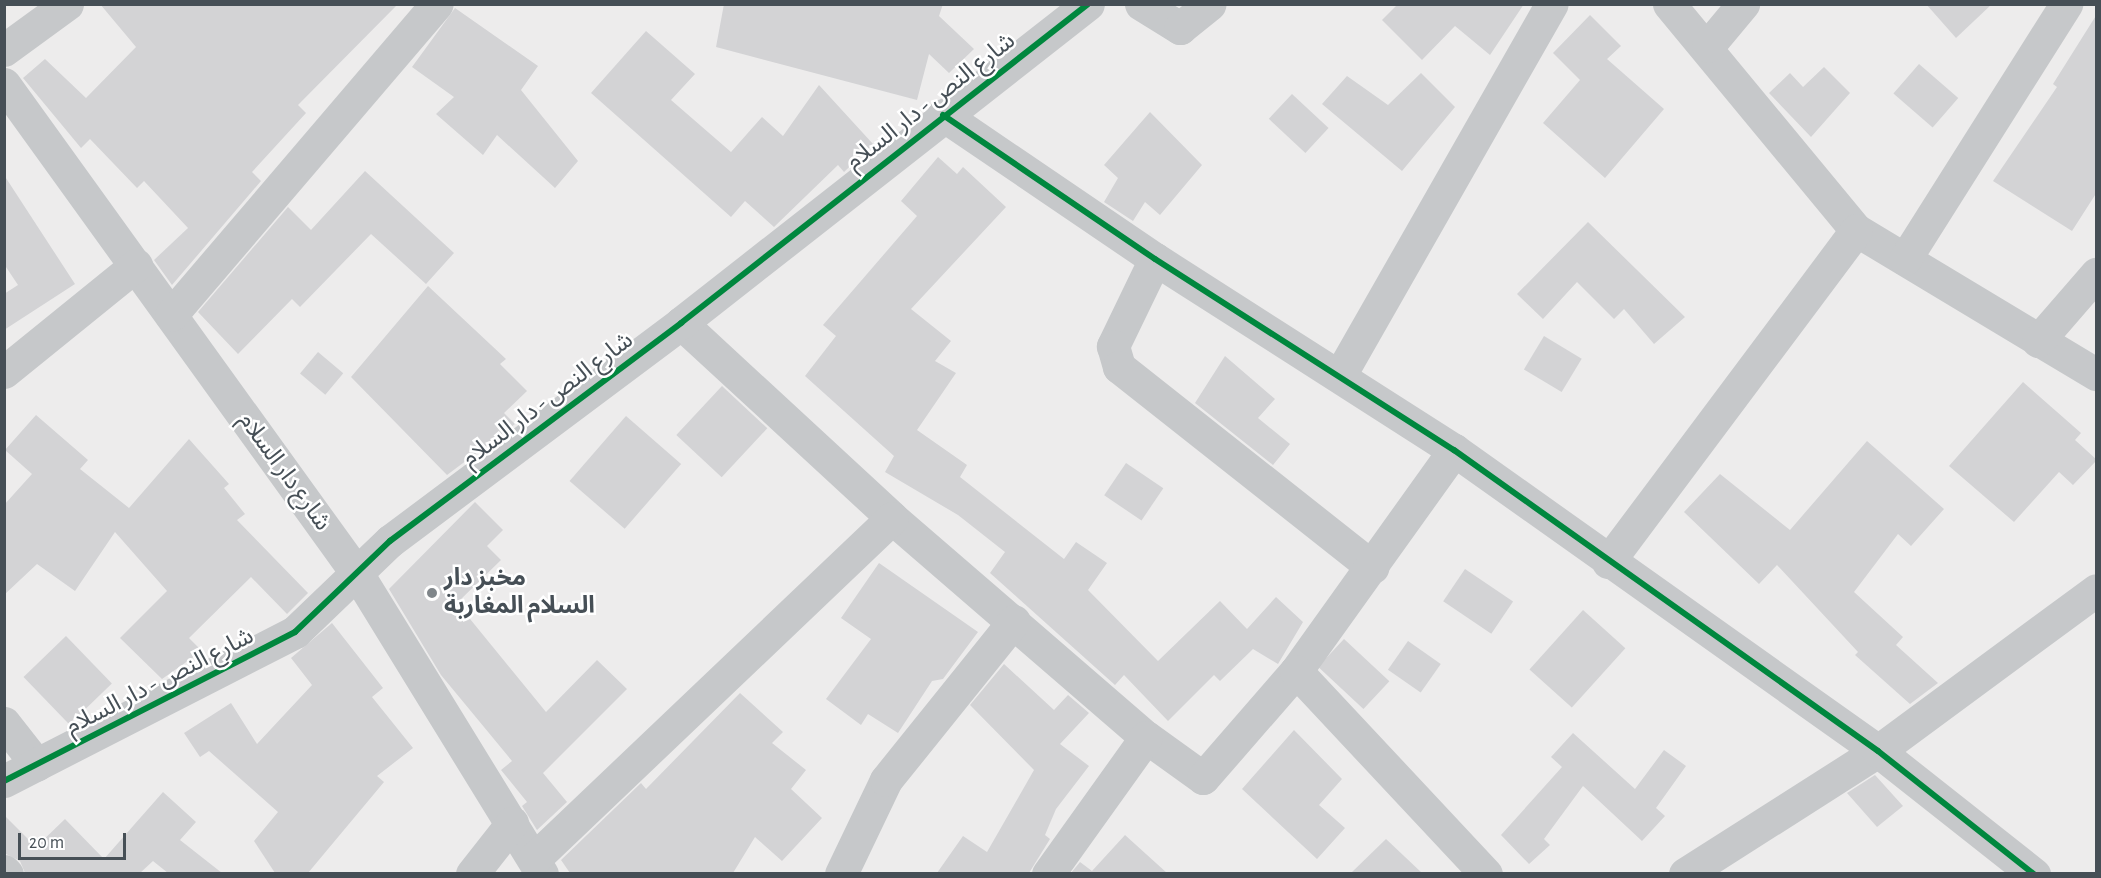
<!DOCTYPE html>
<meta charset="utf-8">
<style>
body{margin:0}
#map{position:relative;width:2101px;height:878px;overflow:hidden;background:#edecec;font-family:"Alegreya Sans","Noto Sans Arabic",sans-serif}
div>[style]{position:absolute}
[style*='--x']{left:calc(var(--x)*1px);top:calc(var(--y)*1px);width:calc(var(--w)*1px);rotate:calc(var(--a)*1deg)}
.building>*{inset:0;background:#d3d3d5;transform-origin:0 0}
.minor>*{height:33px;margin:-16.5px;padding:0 16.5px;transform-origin:16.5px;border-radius:16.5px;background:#c6c8ca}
.cycleway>*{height:6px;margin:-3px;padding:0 3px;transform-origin:3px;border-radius:3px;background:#00873e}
.dots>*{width:16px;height:16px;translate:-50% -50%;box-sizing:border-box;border:3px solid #fff;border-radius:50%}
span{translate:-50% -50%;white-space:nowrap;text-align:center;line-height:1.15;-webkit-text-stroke:5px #fff;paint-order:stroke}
.street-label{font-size:24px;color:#464f56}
.poi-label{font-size:24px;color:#464f56;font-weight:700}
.left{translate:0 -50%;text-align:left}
.frame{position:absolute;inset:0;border:6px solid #464f56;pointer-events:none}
.scale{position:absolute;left:18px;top:833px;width:108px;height:27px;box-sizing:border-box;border:3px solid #464f56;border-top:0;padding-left:8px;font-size:18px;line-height:21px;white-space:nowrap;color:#464f56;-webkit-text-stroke:4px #fff;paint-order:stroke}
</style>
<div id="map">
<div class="building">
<div style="clip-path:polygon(100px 4px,398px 4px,298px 105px,306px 113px,252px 172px,261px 181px,172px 285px,154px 260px,188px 228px,144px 181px,137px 188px,90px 139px,81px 148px,23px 78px,45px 59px,86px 98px,136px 47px)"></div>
<div style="clip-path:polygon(724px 4px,943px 4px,939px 16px,974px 49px,949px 73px,929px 54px,917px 100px,716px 47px)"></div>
<div style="clip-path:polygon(1398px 4px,1524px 4px,1490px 55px,1455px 26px,1422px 60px,1382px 20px)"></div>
<div style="clip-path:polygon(1926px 4px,1992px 4px,1956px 38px)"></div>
<div style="clip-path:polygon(455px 8px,538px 66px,521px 90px,578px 161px,555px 188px,497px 135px,483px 155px,436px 114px,454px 97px,412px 67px)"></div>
<div style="clip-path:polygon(2097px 14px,2097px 192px,2072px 231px,1993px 181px,2057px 87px,2053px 84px)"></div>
<div style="clip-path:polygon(1590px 15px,1621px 46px,1607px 59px,1664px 109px,1605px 178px,1543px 123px,1580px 80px,1553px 53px)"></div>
<div style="clip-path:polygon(646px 31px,695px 74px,671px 100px,731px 152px,762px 117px,783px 136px,819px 85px,873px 144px,844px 172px,838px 165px,774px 227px,745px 201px,731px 217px,591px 93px)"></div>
<div style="left:1919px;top:64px;width:52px;height:39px;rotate:41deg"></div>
<div style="clip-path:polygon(1824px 67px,1850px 93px,1811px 137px,1769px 93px,1790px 73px,1803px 87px)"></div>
<div style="clip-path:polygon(1421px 73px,1455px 107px,1402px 171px,1322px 104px,1347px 76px,1388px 105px)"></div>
<div style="left:1292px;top:94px;width:50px;height:34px;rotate:43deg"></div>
<div style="clip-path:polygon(1150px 112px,1202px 165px,1160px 215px,1145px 202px,1133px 221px,1104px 202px,1118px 178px,1104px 165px)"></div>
<div style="clip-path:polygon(938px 157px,957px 174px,963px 167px,1006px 207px,911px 309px,951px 341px,935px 361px,956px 373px,917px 430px,967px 465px,960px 477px,1064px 559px,1076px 542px,1107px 563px,1088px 590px,1158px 661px,1220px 601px,1247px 629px,1276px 597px,1303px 622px,1278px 664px,1253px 649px,1220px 681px,1214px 675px,1168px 721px,1124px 675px,1115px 685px,990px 573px,1005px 552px,958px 515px,885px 472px,894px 456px,805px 376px,836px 336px,823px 325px,917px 216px,901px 201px)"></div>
<div style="clip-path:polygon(365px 171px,454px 253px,426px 284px,371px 234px,300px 307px,292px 299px,238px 354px,198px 312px,288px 207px,311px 230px)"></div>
<div style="clip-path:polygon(4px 175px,75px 284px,4px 330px,4px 294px,18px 285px,4px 264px)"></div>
<div style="clip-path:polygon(1588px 222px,1685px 317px,1654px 344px,1624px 309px,1614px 319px,1577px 282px,1543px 319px,1517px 294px)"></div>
<div style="clip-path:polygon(428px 286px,506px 359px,500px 364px,527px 391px,504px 413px,515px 424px,447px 475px,351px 377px)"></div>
<div style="left:1544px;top:336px;width:44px;height:39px;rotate:31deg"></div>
<div style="left:318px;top:352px;width:33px;height:28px;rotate:40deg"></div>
<div style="clip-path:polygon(1225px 356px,1275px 399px,1258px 418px,1290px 444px,1273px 465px,1195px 403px)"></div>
<div style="clip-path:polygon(2023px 382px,2081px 433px,2075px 440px,2097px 460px,2073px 485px,2059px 472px,2014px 522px,1949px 466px)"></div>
<div style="left:722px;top:386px;width:62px;height:67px;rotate:43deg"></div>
<div style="clip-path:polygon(36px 415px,88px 460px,80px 469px,129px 508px,189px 439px,229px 484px,224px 488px,245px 514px,237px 520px,308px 593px,287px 614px,251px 577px,189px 638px,202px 651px,162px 679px,120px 638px,167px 591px,115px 532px,75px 591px,37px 564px,4px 595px,4px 505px,32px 474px,5px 450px)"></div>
<div style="left:626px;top:416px;width:73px;height:86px;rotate:41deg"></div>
<div style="clip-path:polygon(1867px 441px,1944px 509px,1911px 546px,1898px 534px,1854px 592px,1903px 637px,1896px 645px,1938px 683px,1910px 704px,1855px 655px,1858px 652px,1777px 565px,1759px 584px,1684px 512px,1720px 474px,1790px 530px)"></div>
<div style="left:1126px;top:463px;width:45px;height:39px;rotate:34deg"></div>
<div style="clip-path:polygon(475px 502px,503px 530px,487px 546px,501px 560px,457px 603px,546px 712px,597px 660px,627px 689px,543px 773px,567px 802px,537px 830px,522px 806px,527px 802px,501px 770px,512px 761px,441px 675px,389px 589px)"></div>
<div style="clip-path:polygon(879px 563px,978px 632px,943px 679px,932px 681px,898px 733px,868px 714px,861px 725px,826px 699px,871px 639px,841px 618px)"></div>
<div style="left:1465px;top:569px;width:58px;height:39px;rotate:34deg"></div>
<div style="left:1583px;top:610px;width:57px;height:80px;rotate:42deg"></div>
<div style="clip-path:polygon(332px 623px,383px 688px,372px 697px,413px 748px,377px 776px,384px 782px,308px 873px,275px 873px,254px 841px,278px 812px,209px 751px,200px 757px,184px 733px,231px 703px,257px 744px,312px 685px,291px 658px)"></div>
<div style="left:66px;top:636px;width:66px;height:59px;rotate:46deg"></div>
<div style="left:1344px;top:639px;width:62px;height:38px;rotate:43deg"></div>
<div style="left:1408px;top:641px;width:40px;height:35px;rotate:35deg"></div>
<div style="clip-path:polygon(1004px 664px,1054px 710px,1068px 695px,1089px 713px,1060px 744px,1089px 766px,1056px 809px,1045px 835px,1050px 839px,1029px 873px,937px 873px,963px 836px,987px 852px,1034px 770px,970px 705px)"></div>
<div style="clip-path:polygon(740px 693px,783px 732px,772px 743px,806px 770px,791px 789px,822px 818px,782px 861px,755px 837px,733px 873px,570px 873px,561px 860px,641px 783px,646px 789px)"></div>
<div style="clip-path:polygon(1294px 730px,1342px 779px,1319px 805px,1345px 828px,1317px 859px,1242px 789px)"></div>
<div style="clip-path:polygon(1573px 733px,1635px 789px,1664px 750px,1686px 766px,1656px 808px,1665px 816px,1642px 841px,1583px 786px,1544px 839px,1550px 845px,1529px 864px,1501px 835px,1562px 767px,1551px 757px)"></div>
<div style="clip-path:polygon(1875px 775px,1903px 806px,1877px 827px,1847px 793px)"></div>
<div style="clip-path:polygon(163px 792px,196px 822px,180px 840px,222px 873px,168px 873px,153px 861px,140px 873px,25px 873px,20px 861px,4px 853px,4px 815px,36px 847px,65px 819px,104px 859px)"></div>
<div style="clip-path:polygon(1125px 835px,1167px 873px,1071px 873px,1080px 862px,1092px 871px)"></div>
<div style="clip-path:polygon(1386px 839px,1422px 873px,1351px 873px)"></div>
</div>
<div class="minor">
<div style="--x:1141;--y:4;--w:46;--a:31.6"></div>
<div style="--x:1180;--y:28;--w:38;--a:-39"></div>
<div style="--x:1669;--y:4;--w:293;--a:50.4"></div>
<div style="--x:1856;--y:230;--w:280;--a:31"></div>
<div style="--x:1708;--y:46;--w:55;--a:-50.2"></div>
<div style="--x:4;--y:50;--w:78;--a:-36.1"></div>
<div style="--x:4;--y:84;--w:605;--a:54.21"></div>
<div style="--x:358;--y:575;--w:351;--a:58.4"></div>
<div style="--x:943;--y:115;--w:256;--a:34.2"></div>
<div style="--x:1155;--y:259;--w:355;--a:32.6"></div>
<div style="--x:1454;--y:450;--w:520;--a:35.37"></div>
<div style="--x:1878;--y:751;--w:199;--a:38.3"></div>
<div style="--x:1155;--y:259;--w:97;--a:115.8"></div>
<div style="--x:1113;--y:346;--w:22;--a:74"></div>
<div style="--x:1119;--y:367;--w:323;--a:38.3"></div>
<div style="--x:1905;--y:259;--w:302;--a:-57.7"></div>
<div style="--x:171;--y:315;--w:409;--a:-49.5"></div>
<div style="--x:681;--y:323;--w:287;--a:42.7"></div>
<div style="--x:892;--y:518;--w:335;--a:40.8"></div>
<div style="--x:1146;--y:737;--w:70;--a:35.7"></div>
<div style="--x:1203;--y:778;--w:142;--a:-49"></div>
<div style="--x:1296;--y:671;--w:272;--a:-54.4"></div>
<div style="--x:2038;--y:341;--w:89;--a:-49.1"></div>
<div style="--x:4;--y:372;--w:170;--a:-39"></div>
<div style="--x:1340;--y:375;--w:427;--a:-60.3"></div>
<div style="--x:1608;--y:562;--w:414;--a:-53.2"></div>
<div style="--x:1296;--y:671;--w:278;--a:46.9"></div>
<div style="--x:4;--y:723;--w:53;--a:51.8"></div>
<div style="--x:4;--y:781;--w:327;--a:-27.1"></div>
<div style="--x:295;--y:632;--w:132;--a:-43.8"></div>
<div style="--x:390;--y:541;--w:364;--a:-36.8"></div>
<div style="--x:681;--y:323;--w:517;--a:-38.09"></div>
<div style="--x:534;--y:859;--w:494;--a:-43.6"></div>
<div style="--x:4;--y:871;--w:4;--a:45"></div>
<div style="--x:472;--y:874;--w:65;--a:-51.9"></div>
<div style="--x:841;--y:874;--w:104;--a:-64.4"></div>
<div style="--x:886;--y:780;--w:204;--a:-51.2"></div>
<div style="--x:1048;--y:874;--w:168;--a:-54.4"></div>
<div style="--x:1685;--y:874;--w:229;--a:-32.5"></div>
<div style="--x:1878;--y:751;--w:271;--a:-36.4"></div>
</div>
<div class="cycleway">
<div style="--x:943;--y:115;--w:256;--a:34.2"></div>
<div style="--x:1155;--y:259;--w:355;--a:32.6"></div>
<div style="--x:1454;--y:450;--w:520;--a:35.37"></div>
<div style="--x:1878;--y:751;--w:199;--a:38.3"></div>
<div style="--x:4;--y:781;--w:327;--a:-27.1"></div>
<div style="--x:295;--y:632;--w:132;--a:-43.8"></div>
<div style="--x:390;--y:541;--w:364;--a:-36.8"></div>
<div style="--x:681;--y:323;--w:517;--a:-38.09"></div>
</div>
<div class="dots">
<div style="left:432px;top:593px;background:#80868a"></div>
</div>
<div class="street-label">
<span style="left:931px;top:102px;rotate:-38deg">شارع النص - دار السلام</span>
<span style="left:548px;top:400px;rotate:-37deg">شارع النص - دار السلام</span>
<span style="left:284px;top:472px;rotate:54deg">شارع دار السلام</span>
<span style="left:160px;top:682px;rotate:-27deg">شارع النص - دار السلام</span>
</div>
<div class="poi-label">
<span class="left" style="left:444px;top:593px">مخبز دار<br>السلام المغاربة</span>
</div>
<div class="frame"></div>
<div class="scale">20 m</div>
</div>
